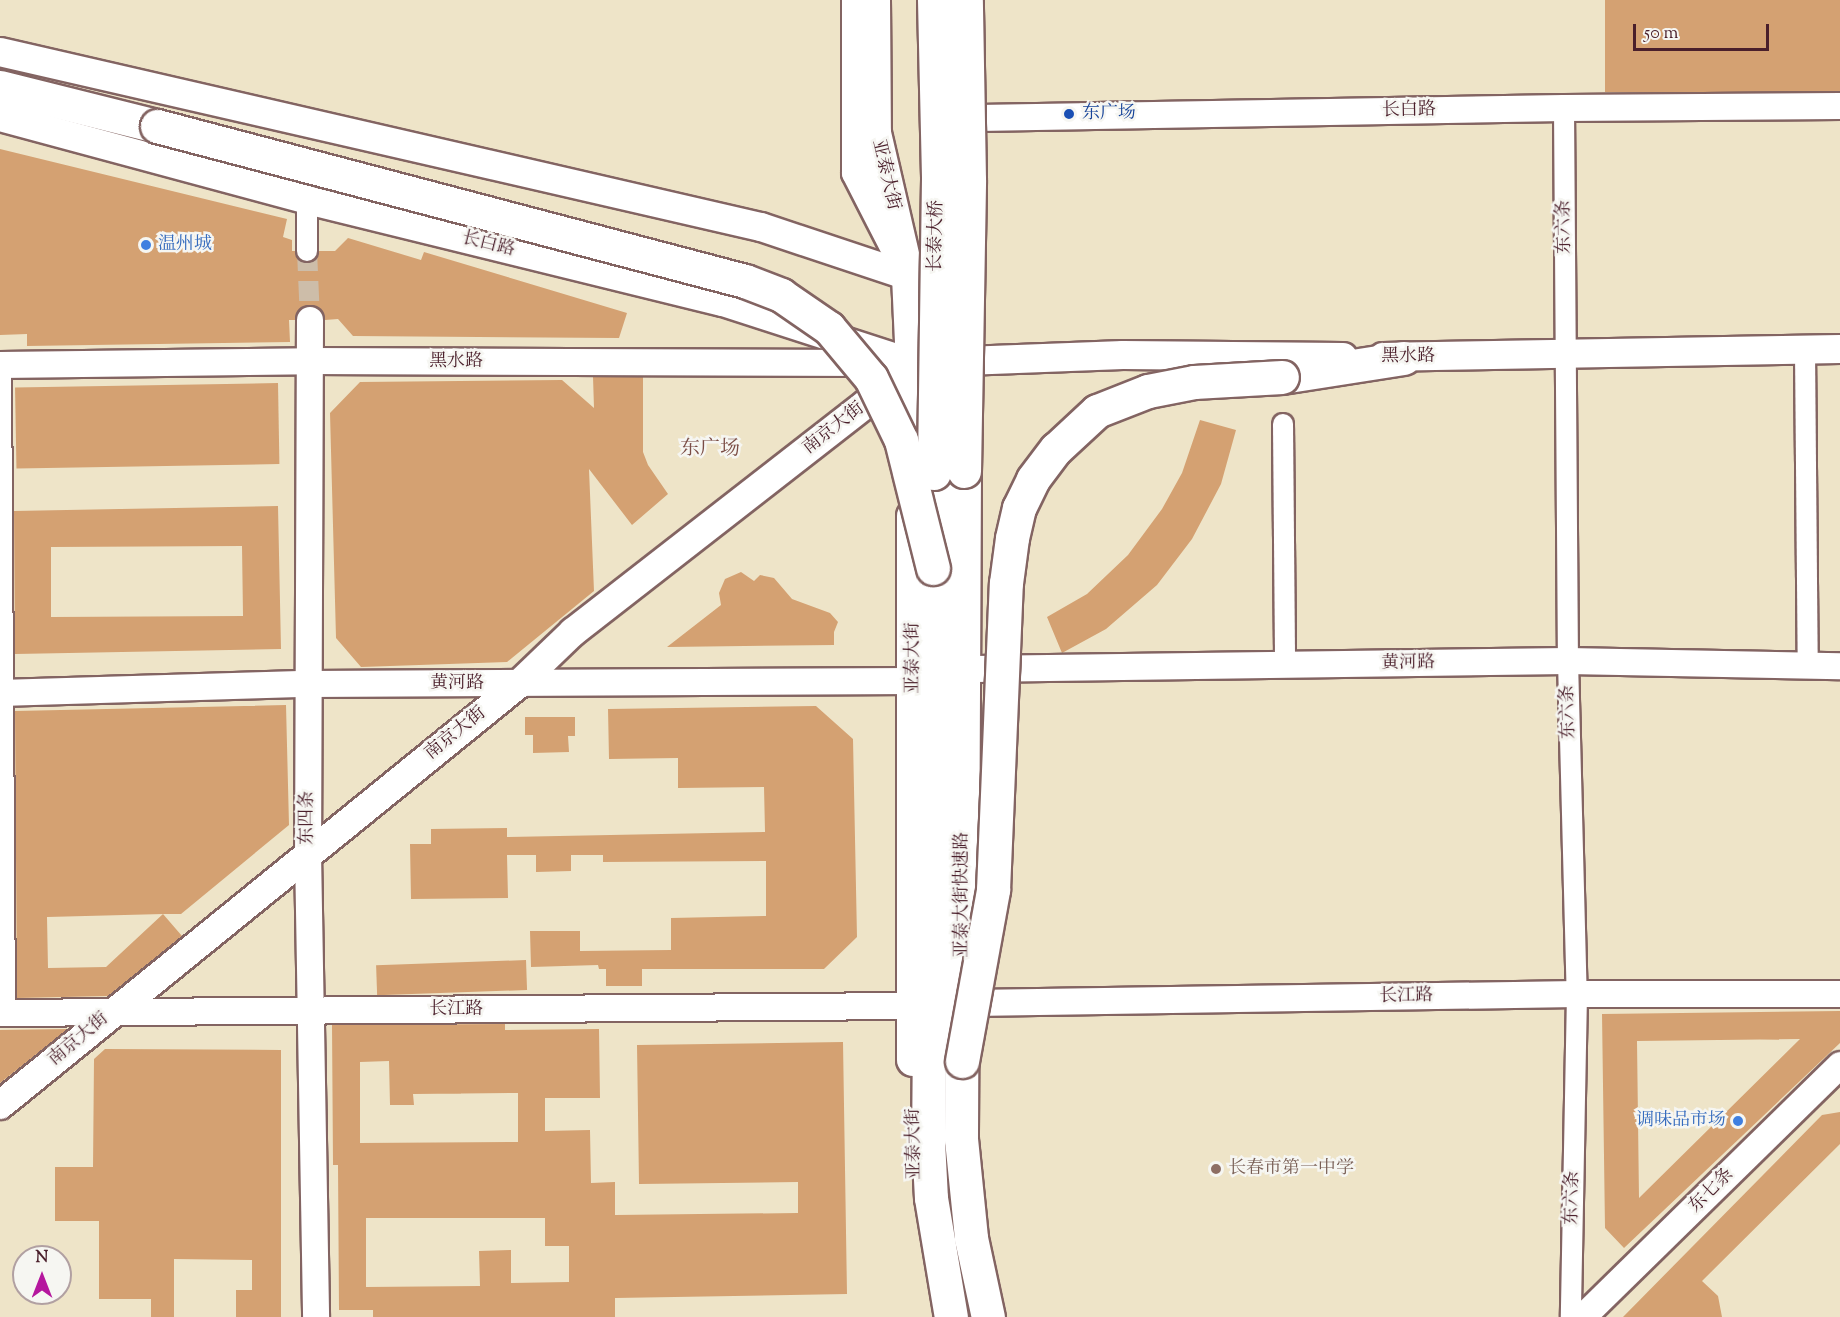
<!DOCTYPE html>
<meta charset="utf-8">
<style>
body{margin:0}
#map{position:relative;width:1840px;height:1317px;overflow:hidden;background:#eee4c8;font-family:"Sorts Mill Goudy","Noto Serif SC",serif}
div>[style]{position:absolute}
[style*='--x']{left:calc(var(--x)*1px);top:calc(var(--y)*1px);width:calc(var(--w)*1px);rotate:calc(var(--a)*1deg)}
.building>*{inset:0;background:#d4a172;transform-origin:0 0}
.minor-tunnel>*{height:20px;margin-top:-10px;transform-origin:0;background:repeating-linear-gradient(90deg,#cdbda9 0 20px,transparent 0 30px)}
.roads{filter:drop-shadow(2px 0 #836462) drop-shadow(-2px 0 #836462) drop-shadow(0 2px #836462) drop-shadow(0 -2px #836462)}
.minor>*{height:20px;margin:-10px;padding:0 10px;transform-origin:10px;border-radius:10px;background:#fff}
.tertiary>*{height:26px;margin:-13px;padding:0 13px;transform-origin:13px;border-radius:13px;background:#fff}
.secondary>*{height:28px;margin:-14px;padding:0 14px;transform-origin:14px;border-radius:14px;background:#fff}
.primary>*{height:32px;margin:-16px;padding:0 16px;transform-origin:16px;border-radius:16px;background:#fff}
.trunk>*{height:33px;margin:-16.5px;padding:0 16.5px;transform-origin:16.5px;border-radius:16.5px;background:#fff}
.bridges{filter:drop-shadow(2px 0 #836462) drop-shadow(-2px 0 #836462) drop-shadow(0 2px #836462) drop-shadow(0 -2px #836462)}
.trunk-bridge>*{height:33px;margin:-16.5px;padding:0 16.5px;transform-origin:16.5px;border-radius:16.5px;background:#fff}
.dots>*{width:16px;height:16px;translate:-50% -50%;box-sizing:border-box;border:3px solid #f6f6f2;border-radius:50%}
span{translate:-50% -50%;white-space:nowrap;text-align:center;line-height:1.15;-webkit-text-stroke:5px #f6f6f2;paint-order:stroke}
.street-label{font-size:18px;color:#4a1f2b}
.transit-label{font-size:18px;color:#164399}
.left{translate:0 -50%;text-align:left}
.shop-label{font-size:18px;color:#366cbe}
.right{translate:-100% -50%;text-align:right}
.education-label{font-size:18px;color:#785e54}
.neighbourhood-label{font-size:20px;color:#7a4c44}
.north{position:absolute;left:12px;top:1245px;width:60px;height:60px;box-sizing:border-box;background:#f6f6f2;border:2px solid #b1a0a2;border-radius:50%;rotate:0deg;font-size:16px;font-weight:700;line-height:24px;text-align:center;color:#4a1f2b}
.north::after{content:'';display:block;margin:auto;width:21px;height:27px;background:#b5179e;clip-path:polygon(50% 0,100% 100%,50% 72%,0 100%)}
.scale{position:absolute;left:1633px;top:24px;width:136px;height:27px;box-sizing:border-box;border:3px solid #4a1f2b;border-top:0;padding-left:8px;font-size:18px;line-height:21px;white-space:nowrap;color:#4a1f2b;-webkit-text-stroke:4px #f6f6f2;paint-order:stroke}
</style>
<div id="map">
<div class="building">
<div style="left:1605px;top:0;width:235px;height:92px"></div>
<div style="clip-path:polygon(0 149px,287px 219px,283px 237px,292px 240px,292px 251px,295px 251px,301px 261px,306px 263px,313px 261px,319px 251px,335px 251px,348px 238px,421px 260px,424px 252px,627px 313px,619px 338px,353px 336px,338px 319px,325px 320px,318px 307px,309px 305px,297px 312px,295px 320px,289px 320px,290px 342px,27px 346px,27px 334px,0 335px)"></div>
<div style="clip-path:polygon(593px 377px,643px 377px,643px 452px,648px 465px,668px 494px,632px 525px,589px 469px,594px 591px,507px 662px,361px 667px,336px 638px,330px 413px,360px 382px,562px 380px,594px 408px)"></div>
<div style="left:278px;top:383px;width:81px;height:263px;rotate:89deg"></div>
<div style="clip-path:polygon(1200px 420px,1236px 430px,1221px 484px,1192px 539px,1157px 585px,1106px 629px,1062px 653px,1047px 617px,1087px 594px,1128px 555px,1162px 509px,1182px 473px)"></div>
<div style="clip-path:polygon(evenodd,278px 506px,281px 649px,15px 654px,14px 511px,278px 506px,242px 546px,243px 616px,51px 617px,51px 547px,242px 546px)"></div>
<div style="clip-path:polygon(741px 572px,754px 581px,760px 575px,774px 578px,792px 599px,830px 613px,838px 622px,834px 632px,834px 645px,667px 647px,721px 605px,719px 593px,725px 579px)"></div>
<div style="clip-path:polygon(evenodd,286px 705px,289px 825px,181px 914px,163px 914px,182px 936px,108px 996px,17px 998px,15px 711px,286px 705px,163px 914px,106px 967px,48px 968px,47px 917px,163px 914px)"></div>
<div style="clip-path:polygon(816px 706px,853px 739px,857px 937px,824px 969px,642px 969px,642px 986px,606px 986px,606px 969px,599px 969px,598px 965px,531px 967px,530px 931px,580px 931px,580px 951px,671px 950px,671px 918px,766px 916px,766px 861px,603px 862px,603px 855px,571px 855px,571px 871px,536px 872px,536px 855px,507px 855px,508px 898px,411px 899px,410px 844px,431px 844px,431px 829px,507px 828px,507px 837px,765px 832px,764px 787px,678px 788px,678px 758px,609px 759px,608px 709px)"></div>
<div style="clip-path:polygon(525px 717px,575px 717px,575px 736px,568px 736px,569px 752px,533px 753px,533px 735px,525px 735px)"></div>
<div style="left:526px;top:960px;width:30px;height:150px;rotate:88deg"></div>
<div style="clip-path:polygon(evenodd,1840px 1011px,1840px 1043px,1624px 1248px,1605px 1228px,1602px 1014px,1840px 1011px,1800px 1039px,1639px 1198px,1637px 1041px,1800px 1039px)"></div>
<div style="clip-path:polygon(evenodd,505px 1024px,505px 1030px,599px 1029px,600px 1098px,545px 1098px,545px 1131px,590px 1130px,591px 1183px,615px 1182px,615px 1215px,798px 1213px,798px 1182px,639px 1184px,637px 1045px,843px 1042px,847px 1294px,615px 1298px,615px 1317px,373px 1317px,373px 1310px,339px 1310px,338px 1165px,333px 1165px,332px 1025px,505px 1024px,389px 1061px,390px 1105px,414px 1105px,413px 1094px,518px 1093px,518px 1142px,360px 1143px,360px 1062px,389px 1061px,505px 1024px,366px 1218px,545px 1218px,545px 1246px,569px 1246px,569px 1282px,511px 1283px,511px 1250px,479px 1251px,480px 1286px,366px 1287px,366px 1218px)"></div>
<div style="clip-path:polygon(68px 1029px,19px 1068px,0 1083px,0 1030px)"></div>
<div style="clip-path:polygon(105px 1049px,281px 1050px,281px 1317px,236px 1317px,236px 1290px,252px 1290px,252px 1260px,174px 1259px,174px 1317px,151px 1317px,151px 1299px,99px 1299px,99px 1221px,55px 1221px,55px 1167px,93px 1167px,94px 1059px)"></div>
<div style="clip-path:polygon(1840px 1112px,1840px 1144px,1702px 1281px,1718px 1296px,1722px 1317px,1623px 1317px,1822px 1115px)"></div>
</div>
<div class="minor-tunnel">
<div style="--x:307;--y:251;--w:69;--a:87.5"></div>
</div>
<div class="roads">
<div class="minor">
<div style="--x:1564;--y:108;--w:553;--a:89.59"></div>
<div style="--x:1568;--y:661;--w:333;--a:88.5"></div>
<div style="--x:1577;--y:994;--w:323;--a:91.1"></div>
<div style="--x:307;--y:200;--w:51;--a:90"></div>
<div style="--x:1805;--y:350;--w:316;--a:89.5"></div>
<div style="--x:1;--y:365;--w:648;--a:89.65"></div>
<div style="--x:1283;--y:424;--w:241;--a:89.5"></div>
</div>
<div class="tertiary">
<div style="--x:855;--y:0;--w:173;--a:90"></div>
<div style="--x:855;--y:173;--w:88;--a:62.9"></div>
<div style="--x:978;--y:118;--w:586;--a:-0.98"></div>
<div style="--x:1564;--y:108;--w:276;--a:-0.4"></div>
<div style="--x:310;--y:320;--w:533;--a:90.21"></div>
<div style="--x:308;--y:853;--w:464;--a:89"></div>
<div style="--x:0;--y:365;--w:310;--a:-0.7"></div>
<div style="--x:310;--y:361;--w:560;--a:0.2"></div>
<div style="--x:975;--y:669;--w:593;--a:-0.77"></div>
<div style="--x:1568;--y:661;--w:272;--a:1.1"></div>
<div style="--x:0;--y:693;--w:308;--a:-1.7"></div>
<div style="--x:308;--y:684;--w:606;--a:-0.28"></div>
<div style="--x:972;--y:1003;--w:605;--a:-0.85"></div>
<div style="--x:1577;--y:994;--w:263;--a:0"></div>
<div style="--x:0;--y:1013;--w:912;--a:-0.44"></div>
<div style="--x:1583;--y:1317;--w:360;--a:-44.4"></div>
</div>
<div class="secondary">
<div style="--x:0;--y:52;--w:781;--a:12.95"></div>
<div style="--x:761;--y:227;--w:155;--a:18.4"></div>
<div style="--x:0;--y:117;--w:318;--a:15.1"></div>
<div style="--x:307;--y:200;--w:428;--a:13.8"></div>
<div style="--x:723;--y:302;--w:199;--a:17.9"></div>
<div style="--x:912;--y:363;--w:211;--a:-2.2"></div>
<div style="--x:1123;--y:355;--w:220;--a:0.5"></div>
<div style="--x:1383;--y:357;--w:457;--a:-1"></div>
<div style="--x:0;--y:1105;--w:670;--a:-39.06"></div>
<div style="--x:520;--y:683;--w:74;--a:-43.9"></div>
<div style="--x:573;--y:632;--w:371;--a:-37.9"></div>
<div style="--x:866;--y:404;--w:62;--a:-41.7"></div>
</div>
<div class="primary">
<div style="--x:874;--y:0;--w:133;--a:89.6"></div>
<div style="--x:875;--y:133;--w:147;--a:77"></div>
<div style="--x:908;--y:276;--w:87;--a:87.4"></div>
<div style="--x:912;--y:363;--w:106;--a:89.5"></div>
<div style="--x:913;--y:516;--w:544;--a:90"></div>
</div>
<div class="trunk">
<div style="--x:0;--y:87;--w:162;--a:14"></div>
<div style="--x:1282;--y:377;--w:123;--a:-8.9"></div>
<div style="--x:964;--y:471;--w:668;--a:90.26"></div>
<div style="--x:961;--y:1139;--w:100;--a:84.2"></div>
<div style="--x:971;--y:1238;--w:81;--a:77.9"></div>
<div style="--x:934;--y:473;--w:668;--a:90.51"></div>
<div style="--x:928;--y:1141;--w:57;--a:87"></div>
<div style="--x:931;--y:1198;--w:121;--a:80.5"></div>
</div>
</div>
<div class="bridges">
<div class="trunk-bridge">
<div style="--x:934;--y:0;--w:179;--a:88.7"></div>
<div style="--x:938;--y:179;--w:294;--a:90.8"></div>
<div style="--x:157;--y:126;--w:608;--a:14.77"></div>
<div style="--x:745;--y:281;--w:39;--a:21"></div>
<div style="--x:781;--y:295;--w:58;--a:34.5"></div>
<div style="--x:829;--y:328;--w:65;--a:50"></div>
<div style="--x:871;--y:378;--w:69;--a:64.2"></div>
<div style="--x:901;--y:440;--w:132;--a:76"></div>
<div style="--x:964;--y:471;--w:291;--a:-89"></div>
<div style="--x:969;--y:180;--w:180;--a:-91"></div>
<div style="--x:962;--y:1061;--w:174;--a:-79.7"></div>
<div style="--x:993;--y:890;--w:307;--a:-87.6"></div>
<div style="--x:1006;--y:583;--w:45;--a:-82.4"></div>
<div style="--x:1012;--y:538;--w:31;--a:-77"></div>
<div style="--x:1019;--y:508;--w:32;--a:-64"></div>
<div style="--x:1033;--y:479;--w:38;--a:-53"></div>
<div style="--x:1056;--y:449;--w:56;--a:-42.8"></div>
<div style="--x:1097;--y:411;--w:55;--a:-21.4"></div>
<div style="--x:1148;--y:391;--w:47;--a:-11.1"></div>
<div style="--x:1194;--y:382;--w:88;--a:-3.3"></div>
</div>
</div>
<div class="dots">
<div style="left:1069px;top:114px;background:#1a4fb4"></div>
<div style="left:146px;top:245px;background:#3f7fe0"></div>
<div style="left:1738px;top:1121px;background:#3f7fe0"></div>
<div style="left:1216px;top:1169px;background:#8d6e63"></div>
</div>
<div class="street-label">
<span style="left:1409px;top:111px;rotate:-1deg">长白路</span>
<span style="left:885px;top:175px;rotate:77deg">亚泰大街</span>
<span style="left:1565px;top:227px;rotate:-91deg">东六条</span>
<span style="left:937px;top:236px;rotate:-89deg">长泰大桥</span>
<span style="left:488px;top:245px;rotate:14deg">长白路</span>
<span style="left:1408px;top:357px">黑水路</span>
<span style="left:456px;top:362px">黑水路</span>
<span style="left:834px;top:429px;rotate:-38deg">南京大街</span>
<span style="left:914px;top:658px;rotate:-90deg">亚泰大街</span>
<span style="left:1408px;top:664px;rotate:-1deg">黄河路</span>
<span style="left:457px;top:684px">黄河路</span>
<span style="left:1569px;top:712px;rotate:-92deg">东六条</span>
<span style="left:456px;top:734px;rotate:-39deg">南京大街</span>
<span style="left:308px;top:818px;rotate:-90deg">东四条</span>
<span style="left:963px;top:895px;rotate:-90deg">亚泰大街快速路</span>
<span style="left:1406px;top:997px;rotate:-1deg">长江路</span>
<span style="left:456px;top:1010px">长江路</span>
<span style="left:79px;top:1040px;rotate:-40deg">南京大街</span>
<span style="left:915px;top:1144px;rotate:-91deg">亚泰大街</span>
<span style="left:1712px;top:1191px;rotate:-45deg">东七条</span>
<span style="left:1573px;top:1198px;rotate:-89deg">东六条</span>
</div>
<div class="transit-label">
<span class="left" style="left:1082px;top:114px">东广场</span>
</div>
<div class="shop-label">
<span class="left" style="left:158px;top:245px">温州城</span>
<span class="right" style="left:1726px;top:1121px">调味品市场</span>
</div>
<div class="education-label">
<span class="left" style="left:1228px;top:1169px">长春市第一中学</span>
</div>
<div class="neighbourhood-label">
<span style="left:710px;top:449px">东广场</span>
</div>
<div class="north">N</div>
<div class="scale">50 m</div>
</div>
